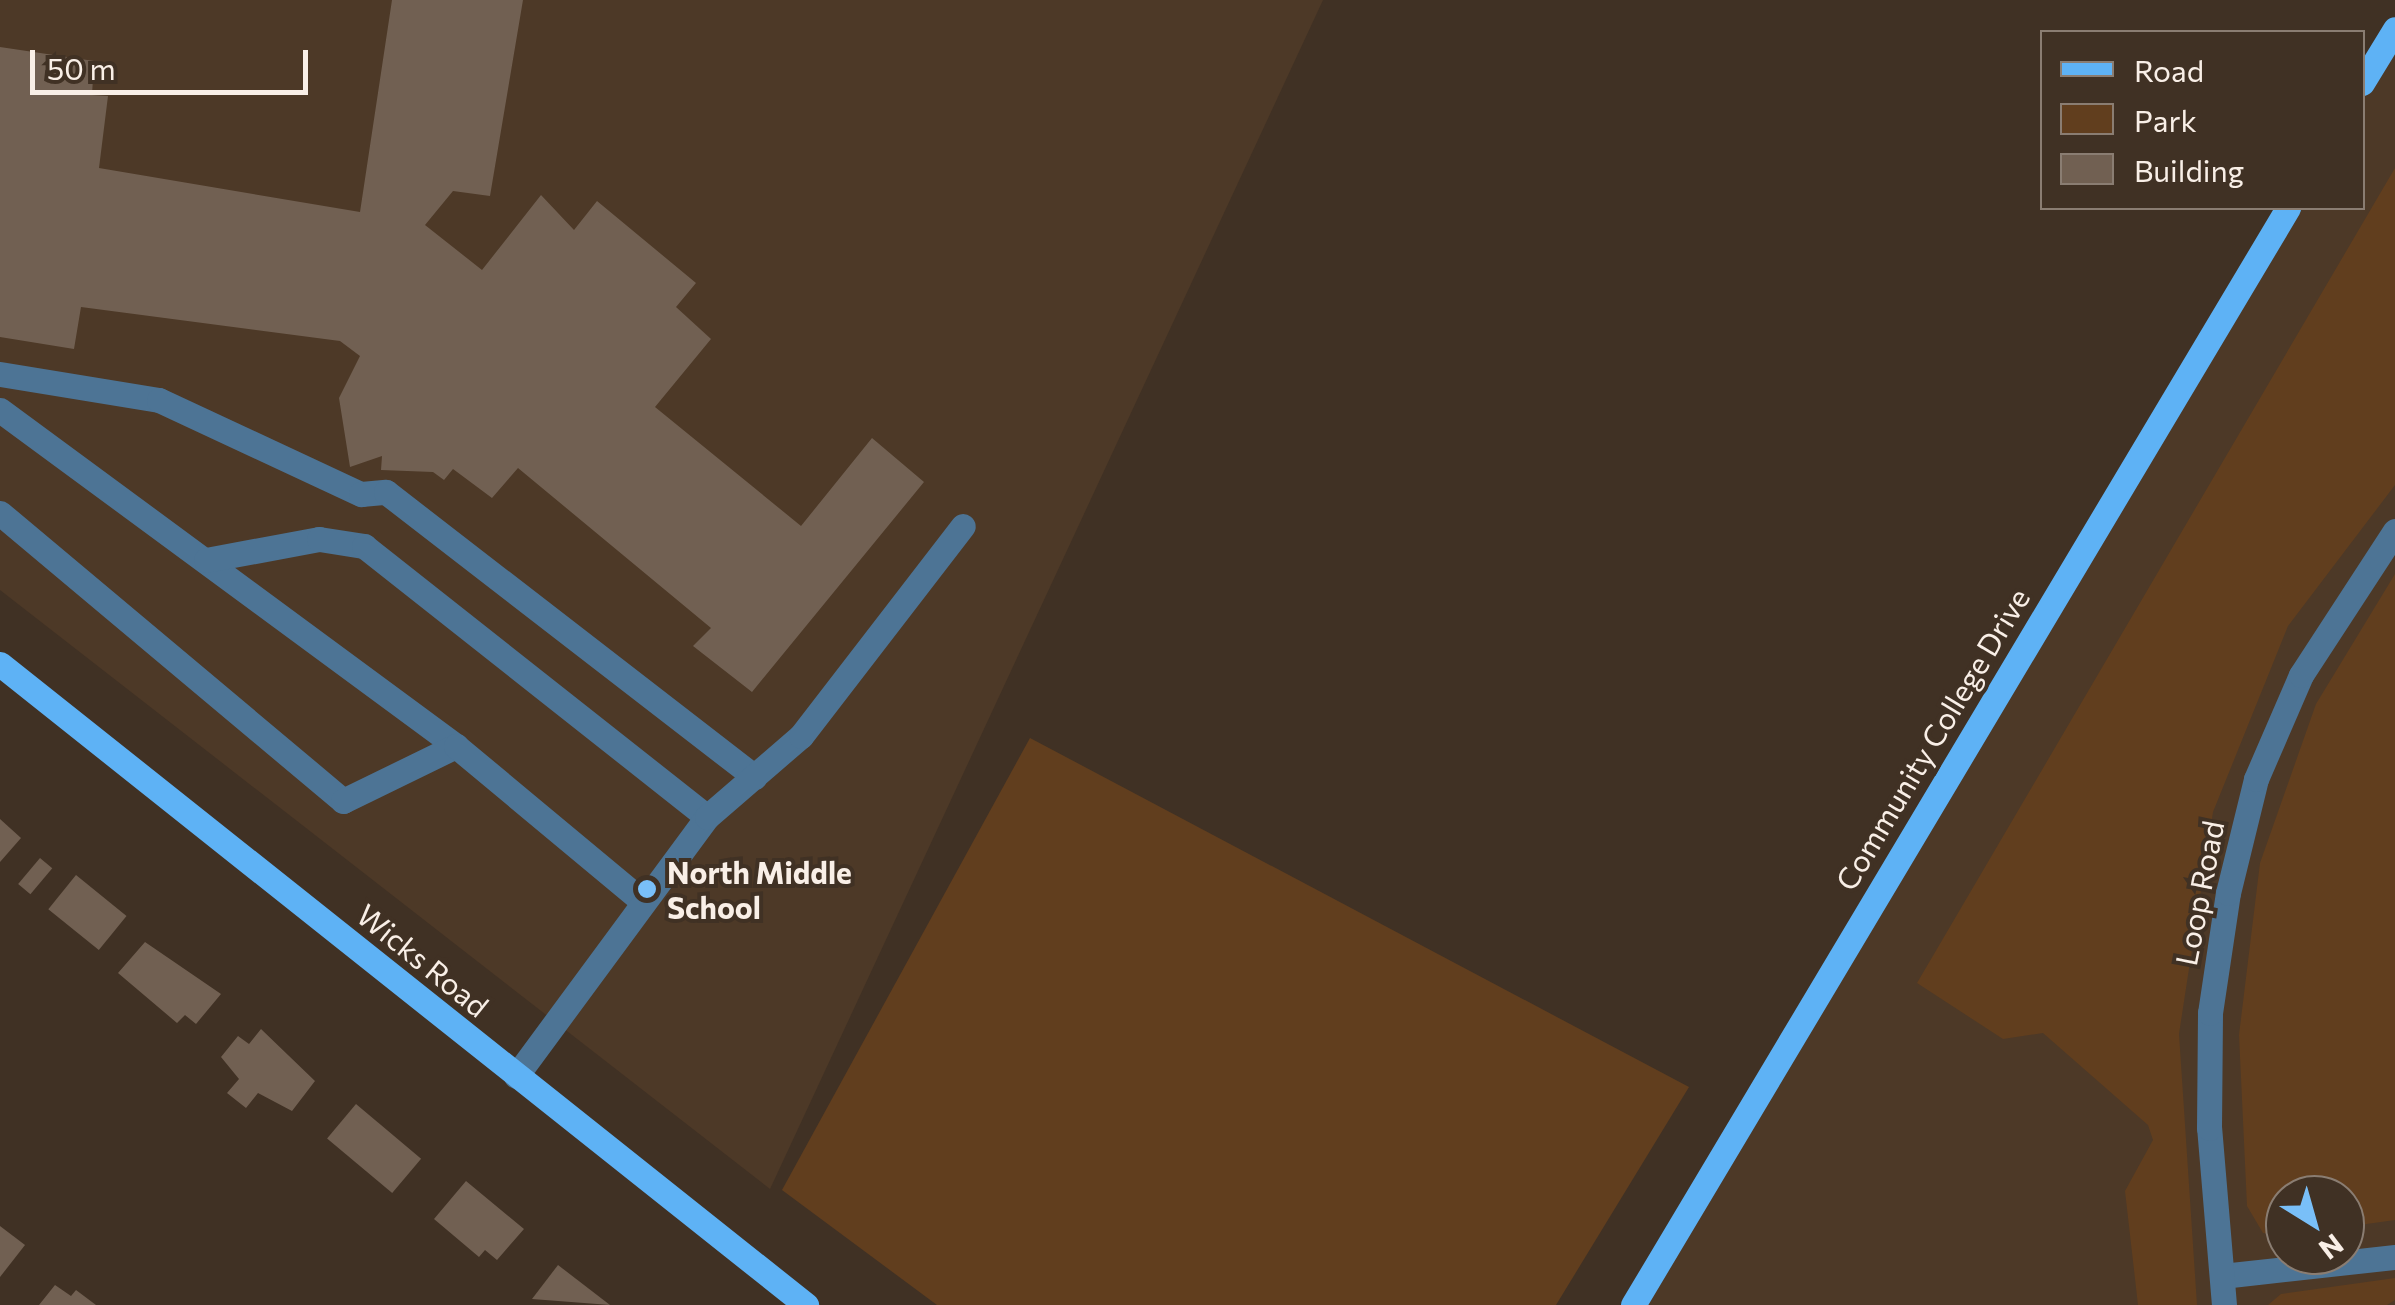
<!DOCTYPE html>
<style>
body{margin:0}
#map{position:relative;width:2395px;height:1305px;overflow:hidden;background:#403124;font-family:Commissioner,sans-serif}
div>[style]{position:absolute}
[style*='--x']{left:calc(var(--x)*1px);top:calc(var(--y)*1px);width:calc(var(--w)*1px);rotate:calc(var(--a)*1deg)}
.built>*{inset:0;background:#4d3927}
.green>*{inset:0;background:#613e1e}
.building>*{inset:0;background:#716052;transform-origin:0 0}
.minor>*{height:25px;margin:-12.5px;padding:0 12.5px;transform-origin:12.5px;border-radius:12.5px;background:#4d7495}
.major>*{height:25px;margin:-12.5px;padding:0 12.5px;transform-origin:12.5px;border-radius:12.5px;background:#5eb2f5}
.dots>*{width:28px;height:28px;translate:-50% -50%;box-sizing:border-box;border:5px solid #403124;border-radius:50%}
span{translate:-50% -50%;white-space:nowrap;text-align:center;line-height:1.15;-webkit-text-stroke:8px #403124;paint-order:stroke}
.street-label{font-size:30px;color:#f9efe7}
.poi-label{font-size:30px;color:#f9efe7;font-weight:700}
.left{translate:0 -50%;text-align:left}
.legend{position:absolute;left:2040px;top:30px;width:325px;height:180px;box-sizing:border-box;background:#403124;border:2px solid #8a7d72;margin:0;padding:12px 18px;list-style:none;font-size:30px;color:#f9efe7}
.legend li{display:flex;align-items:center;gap:20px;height:50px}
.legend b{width:50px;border:2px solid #8a7d72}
.north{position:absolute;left:2265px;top:1175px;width:100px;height:100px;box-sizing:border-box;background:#403124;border:2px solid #8a7d72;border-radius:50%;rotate:143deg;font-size:28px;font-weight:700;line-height:40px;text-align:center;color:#f9efe7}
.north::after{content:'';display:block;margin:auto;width:35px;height:45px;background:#79bff8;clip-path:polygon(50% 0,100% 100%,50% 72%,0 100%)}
.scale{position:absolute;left:30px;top:50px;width:278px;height:45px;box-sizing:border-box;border:5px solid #f9efe7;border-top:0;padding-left:12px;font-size:30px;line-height:35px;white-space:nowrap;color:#f9efe7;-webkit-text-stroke:8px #403124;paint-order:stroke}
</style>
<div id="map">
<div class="built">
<div style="clip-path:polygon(0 0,1323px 0,770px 1189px,0 590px)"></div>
<div style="clip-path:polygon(evenodd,2395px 37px,2395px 1305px,1640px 1305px,2294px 208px,2362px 208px,2363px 92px,2395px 37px,2285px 1195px,2345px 1195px,2345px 1255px,2285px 1255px,2285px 1195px)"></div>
</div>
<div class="green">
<div style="clip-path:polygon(2395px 168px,2395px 485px,2288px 626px,2213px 812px,2179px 1034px,2197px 1305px,2138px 1305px,2125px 1191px,2153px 1140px,2148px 1125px,2043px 1033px,2003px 1039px,1917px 983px)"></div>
<div style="clip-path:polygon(2395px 574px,2395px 1220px,2345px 1227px,2345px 1195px,2285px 1195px,2285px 1235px,2263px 1233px,2247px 1206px,2239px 1035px,2260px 863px,2316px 704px)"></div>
<div style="clip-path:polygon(1030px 738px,1689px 1087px,1556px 1305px,937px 1305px,782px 1190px)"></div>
<div style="clip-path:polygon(2395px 1278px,2395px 1300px,2387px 1305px,2268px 1305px,2281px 1294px)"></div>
</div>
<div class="building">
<div style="clip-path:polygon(392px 0,523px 0,490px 196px,453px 191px,425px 225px,482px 270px,541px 195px,574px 230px,597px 201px,696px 283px,676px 307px,711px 339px,655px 407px,801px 526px,872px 438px,924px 482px,752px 692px,693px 646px,711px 628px,518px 468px,492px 498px,453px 469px,444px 480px,433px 472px,381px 470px,382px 456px,350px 467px,339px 398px,360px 356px,340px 341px,81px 307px,74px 349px,0 337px,0 47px,94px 61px,92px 95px,108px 96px,99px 168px,360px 212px)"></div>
<div style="clip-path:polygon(0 819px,21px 838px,0 862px)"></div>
<div style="left:40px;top:858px;width:16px;height:34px;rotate:40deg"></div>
<div style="left:76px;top:875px;width:65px;height:44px;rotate:39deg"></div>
<div style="clip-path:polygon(145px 942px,221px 994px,196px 1024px,185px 1015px,177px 1023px,118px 973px)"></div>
<div style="clip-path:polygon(261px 1029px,315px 1081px,292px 1111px,258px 1093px,246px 1108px,227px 1093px,239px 1079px,221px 1057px,238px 1036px,249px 1044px)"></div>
<div style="left:356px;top:1104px;width:85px;height:45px;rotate:40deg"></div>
<div style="clip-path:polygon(466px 1181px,524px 1229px,497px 1260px,485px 1250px,479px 1257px,434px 1219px)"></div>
<div style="clip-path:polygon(0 1226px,25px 1245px,0 1277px)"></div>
<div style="clip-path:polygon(558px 1265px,610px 1305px,532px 1299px)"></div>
<div style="clip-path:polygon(55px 1285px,71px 1296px,76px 1290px,96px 1305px,39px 1305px)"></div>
</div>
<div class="minor">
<div style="--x:0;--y:374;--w:161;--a:9.3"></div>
<div style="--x:159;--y:400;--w:223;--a:25"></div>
<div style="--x:361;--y:494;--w:25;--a:-5"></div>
<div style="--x:386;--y:492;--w:466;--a:37.7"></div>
<div style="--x:0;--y:410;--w:566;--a:36.38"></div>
<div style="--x:0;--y:513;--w:448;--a:40"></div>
<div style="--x:343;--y:801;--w:126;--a:-26"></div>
<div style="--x:456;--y:746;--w:244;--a:39.8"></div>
<div style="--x:206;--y:560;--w:115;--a:-10.5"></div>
<div style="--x:319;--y:539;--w:46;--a:8.8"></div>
<div style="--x:364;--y:546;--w:437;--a:38.3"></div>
<div style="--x:516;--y:1076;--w:322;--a:-53.6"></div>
<div style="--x:707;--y:817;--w:124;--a:-40.8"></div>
<div style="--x:801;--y:736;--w:265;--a:-52.4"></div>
<div style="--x:2222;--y:1276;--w:174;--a:-6.3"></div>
<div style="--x:2224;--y:1305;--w:178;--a:-94.8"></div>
<div style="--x:2209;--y:1128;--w:115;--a:-89.5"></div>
<div style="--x:2210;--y:1013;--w:121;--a:-81.5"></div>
<div style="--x:2228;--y:893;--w:117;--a:-76.2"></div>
<div style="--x:2256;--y:779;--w:113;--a:-66.6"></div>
<div style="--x:2301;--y:675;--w:172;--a:-56.9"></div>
</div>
<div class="major">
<div style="--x:2362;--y:83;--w:63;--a:-58.6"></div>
<div style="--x:0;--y:664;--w:1030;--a:38.49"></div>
<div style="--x:1633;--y:1305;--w:1278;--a:-59.16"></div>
</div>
<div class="dots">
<div style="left:647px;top:889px;background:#79bff8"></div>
</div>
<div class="street-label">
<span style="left:1932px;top:739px;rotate:-59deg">Community College Drive</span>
<span style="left:2199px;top:893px;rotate:-79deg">Loop Road</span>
<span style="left:423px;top:960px;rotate:39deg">Wicks Road</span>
</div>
<div class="poi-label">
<span class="left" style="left:667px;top:889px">North Middle<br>School</span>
</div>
<ul class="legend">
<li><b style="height:12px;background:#5eb2f5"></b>Road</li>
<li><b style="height:28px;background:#613e1e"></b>Park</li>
<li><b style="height:28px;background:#716052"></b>Building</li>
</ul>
<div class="north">N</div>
<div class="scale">50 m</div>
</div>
